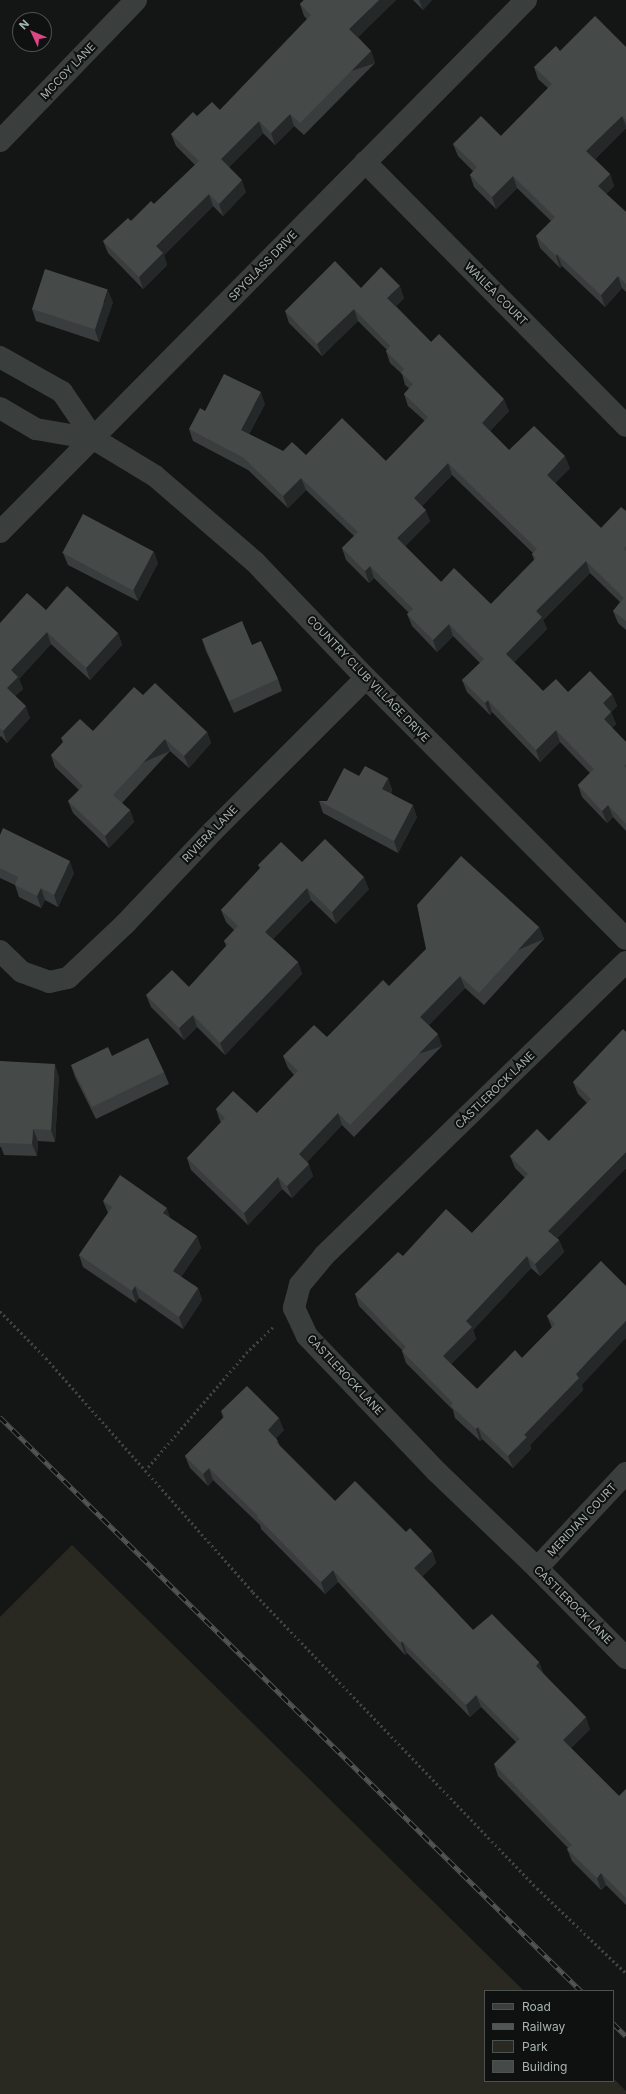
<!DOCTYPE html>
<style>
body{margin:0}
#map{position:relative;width:626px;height:2094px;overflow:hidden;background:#141515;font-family:Inter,sans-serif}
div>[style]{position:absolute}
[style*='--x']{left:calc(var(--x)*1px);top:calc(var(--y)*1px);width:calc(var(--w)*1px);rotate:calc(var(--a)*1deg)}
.green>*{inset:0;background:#292922}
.path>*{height:2.5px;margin-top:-1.25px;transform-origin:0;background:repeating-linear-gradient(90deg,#3f4543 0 2px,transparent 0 5px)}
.minor>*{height:22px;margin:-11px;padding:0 11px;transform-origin:11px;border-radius:11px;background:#3a3e3d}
.rail>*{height:4.5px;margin-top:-2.25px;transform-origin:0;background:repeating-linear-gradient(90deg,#0f1010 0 9px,#505654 0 18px);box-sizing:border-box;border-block:1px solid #505654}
.wall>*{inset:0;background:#393d3d}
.shaded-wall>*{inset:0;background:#252828;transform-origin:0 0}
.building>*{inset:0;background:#454a49;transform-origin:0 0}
span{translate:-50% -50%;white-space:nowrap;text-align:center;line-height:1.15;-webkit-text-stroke:4px #0f1010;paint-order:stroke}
.street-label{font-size:11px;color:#a7b4af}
.legend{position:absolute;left:484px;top:1990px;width:130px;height:92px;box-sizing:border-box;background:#0f1010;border:1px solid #4c5250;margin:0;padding:5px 7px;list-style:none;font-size:12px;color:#a7b4af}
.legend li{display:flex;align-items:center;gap:8px;height:20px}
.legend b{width:20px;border:1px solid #4c5250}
.north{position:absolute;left:12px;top:12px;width:40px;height:40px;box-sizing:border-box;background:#0f1010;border:1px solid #4c5250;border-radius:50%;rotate:314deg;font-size:11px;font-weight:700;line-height:16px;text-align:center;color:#a7b4af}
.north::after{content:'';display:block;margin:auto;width:14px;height:18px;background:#db4685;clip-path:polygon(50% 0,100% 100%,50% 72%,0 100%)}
</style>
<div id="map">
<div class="green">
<div style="clip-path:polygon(72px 1545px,524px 1991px,485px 1991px,485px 2081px,613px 2081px,613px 2078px,626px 2091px,626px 2094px,0 2094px,0 1617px)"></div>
</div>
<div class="path">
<div style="--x:0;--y:1311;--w:66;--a:45.6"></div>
<div style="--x:46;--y:1358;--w:312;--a:48.5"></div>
<div style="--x:253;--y:1592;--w:410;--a:46.2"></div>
<div style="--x:537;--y:1888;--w:123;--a:43.7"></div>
<div style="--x:148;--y:1467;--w:150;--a:-49.3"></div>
<div style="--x:246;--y:1353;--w:37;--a:-44"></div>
</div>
<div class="minor">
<div style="--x:0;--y:141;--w:196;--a:-46"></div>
<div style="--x:365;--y:162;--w:371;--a:45.3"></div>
<div style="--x:0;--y:357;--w:71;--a:29.4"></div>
<div style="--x:62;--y:392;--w:57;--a:55.8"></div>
<div style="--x:0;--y:408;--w:42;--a:30.3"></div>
<div style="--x:36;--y:429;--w:59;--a:9.8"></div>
<div style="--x:94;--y:439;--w:71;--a:31.2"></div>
<div style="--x:155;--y:476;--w:132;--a:40.7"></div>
<div style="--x:255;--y:562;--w:161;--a:46.3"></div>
<div style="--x:366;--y:678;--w:368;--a:45.1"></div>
<div style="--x:0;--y:532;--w:748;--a:-45.32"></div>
<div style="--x:0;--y:951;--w:30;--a:44"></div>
<div style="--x:22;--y:972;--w:29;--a:20"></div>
<div style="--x:49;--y:982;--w:19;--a:-12"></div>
<div style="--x:68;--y:978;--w:79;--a:-43.5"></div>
<div style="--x:125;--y:924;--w:128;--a:-46.6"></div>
<div style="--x:213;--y:831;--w:216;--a:-45"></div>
<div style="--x:626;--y:962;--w:421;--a:135.8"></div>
<div style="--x:324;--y:1256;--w:38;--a:130"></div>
<div style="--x:300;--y:1285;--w:24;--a:105"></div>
<div style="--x:294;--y:1308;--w:31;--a:65"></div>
<div style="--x:307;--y:1336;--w:188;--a:46.3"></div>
<div style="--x:437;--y:1472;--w:139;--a:43.8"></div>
<div style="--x:537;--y:1568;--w:127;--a:45.3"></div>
<div style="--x:537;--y:1568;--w:130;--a:-46.9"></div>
</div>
<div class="rail">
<div style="--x:0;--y:1417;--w:817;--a:44.65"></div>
<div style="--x:613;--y:2023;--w:18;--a:45"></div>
</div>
<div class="wall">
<div style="clip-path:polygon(304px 0,396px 0,358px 37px,371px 51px,375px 63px,304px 135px,294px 126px,275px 145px,263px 133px,229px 167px,246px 192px,223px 216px,213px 206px,164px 255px,167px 265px,143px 289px,108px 253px,103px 241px,154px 204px,195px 165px,176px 146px,171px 134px,197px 116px,220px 110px,307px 19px,304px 16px,300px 4px)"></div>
<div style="clip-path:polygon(413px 0,432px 0,423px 10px)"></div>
<div style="clip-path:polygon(626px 47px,626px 128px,595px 159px,610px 174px,614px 186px,606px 194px,626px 212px,626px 292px,622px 288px,605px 307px,562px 266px,560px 268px,540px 248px,536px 236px,551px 221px,517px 188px,496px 209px,474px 187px,470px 175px,473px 171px,458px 156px,453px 144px,501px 136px,548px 88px,538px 79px,534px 67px,560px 51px)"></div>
<div style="clip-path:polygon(evenodd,361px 288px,404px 298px,396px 306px,431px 342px,509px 411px,490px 431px,509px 450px,570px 468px,555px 483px,601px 528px,626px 511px,626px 630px,618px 623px,613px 611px,620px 602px,590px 573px,543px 620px,547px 629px,514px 662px,543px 691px,612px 694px,617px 706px,611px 712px,616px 724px,612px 728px,626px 742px,626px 831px,613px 817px,607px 823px,582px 797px,578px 785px,590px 773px,560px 742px,540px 762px,492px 712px,490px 715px,467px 692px,462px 680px,480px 663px,453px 636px,437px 652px,412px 626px,407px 614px,409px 613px,374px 578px,369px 583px,346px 560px,342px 548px,354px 536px,306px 490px,288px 508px,248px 470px,193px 441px,189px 429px,205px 411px,265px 404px,249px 434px,283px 451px,306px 455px,386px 461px,425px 421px,408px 406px,404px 394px,409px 388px,405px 385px,402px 374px,390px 363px,386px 351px,387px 350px,358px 321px,322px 356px,289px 323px,285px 311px,361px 288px,452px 475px,533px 553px,532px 554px,534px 560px,491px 604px,441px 582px,405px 546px,430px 521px,422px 506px,452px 475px)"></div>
<div style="clip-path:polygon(113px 302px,99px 342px,36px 321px,32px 309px)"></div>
<div style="clip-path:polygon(63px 553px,158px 563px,138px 601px,68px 565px)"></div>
<div style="clip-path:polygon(46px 610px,118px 633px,122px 645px,90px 680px,51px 644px,19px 679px,23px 689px,15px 696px,30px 718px,7px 743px,1px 736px,0 737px,0 623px)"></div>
<div style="clip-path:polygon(202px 639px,252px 645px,278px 679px,282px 691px,234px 713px,206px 651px)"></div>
<div style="clip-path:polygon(143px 695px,207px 732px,211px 743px,189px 768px,170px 751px,122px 803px,130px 810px,134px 822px,109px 848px,73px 813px,68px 801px,79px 790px,55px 767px,51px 755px,63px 743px,61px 738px,93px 731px)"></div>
<div style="clip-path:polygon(359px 776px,388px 778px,392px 790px,391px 793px,417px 817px,398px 853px,323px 813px,319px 801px,327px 801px)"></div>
<div style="clip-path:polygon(0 835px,74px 873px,58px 907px,45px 900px,41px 908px,19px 897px,15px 885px,0 878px)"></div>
<div style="clip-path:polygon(302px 862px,369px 889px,336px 924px,311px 900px,273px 939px,298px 962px,302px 974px,225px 1055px,197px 1027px,184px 1040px,151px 1007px,146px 995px,189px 987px,226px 946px,224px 941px,234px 930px,226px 922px,221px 910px,260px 869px,258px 865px)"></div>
<div style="clip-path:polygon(539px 927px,544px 939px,484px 1005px,465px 988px,429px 1025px,442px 1046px,354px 1137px,342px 1125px,307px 1162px,313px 1176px,292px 1198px,282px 1189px,248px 1225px,191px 1170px,187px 1158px,221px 1122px,220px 1121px,216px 1109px,257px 1113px,294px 1075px,288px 1068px,283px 1056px,327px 1037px,389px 986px)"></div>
<div style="clip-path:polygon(626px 1032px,626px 1168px,557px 1238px,559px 1240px,564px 1252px,540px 1276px,531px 1268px,473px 1330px,476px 1339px,451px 1364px,477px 1389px,522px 1358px,552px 1328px,547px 1316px,601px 1261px,582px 1385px,583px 1390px,530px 1445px,531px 1449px,513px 1468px,482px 1439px,480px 1441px,455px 1418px,453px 1410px,406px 1363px,402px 1351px,403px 1351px,359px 1306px,355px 1294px,403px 1256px,472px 1233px,525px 1178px,515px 1168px,510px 1156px,549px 1141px,587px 1103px,578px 1094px,573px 1082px)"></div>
<div style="clip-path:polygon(112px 1056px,164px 1072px,169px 1084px,96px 1119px,75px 1077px,71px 1065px)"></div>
<div style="clip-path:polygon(0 1061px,59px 1076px,55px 1142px,38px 1141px,37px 1156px,4px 1155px,1px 1147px,0 1147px)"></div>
<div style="clip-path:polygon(103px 1201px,170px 1218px,197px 1236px,201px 1248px,181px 1277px,198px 1288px,202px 1300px,183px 1329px,139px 1298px,136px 1303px,83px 1267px,79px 1255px,108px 1213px)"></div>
<div style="clip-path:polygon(221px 1411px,284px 1430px,276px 1438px,280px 1446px,335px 1501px,406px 1532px,432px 1551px,436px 1563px,422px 1576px,473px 1630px,539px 1662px,543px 1673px,590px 1729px,571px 1748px,619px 1796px,626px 1789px,626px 1905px,606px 1885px,601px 1890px,572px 1861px,567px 1849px,568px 1848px,498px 1776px,494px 1764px,516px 1742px,481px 1707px,470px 1717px,407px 1653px,405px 1655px,338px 1582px,325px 1594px,261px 1529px,260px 1525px,213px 1480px,208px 1486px,190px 1468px,185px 1456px,223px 1418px)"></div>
</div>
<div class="shaded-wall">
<div style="clip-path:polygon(379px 0,396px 0,354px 41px,349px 29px)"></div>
<div style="clip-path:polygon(419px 0,432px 0,423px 10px)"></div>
<div style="left:371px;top:51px;width:13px;height:101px;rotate:72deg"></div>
<div style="clip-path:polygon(290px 114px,294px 126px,275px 145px,271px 133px)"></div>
<div style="clip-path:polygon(622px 116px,626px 126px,626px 128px,591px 163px,586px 151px)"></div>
<div style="clip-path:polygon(259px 121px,263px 133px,225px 171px,221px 159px)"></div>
<div style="clip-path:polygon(610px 174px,614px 186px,602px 198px,598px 186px)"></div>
<div style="clip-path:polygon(513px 176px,517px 188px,496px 209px,492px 197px)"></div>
<div style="clip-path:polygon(242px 180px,246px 192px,223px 216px,219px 204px)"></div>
<div style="clip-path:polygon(209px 194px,213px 206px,164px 255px,167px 265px,143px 289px,139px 277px,156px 246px)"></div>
<div style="clip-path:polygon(557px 254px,562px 266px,560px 268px,556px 256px)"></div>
<div style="clip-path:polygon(618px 276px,622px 288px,605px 307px,601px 295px)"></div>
<div style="clip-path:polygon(400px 286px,404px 298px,392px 310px,387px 298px)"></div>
<div style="clip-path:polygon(108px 290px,113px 302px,99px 342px,95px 330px)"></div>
<div style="clip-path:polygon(354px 309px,358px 321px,322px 356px,317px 344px)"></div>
<div style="clip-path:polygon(261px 392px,265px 404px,245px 442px,241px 430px)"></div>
<div style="clip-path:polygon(504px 399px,509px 411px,486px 435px,482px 423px)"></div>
<div style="clip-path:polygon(565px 456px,570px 468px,551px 487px,547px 475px)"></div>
<div style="clip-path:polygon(448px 463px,452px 475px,418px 510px,414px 498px)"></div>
<div style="clip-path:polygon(301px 478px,306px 490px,288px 508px,283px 496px)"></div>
<div style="clip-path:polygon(426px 510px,430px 521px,402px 550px,397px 538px)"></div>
<div style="clip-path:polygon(154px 551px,158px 563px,138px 601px,133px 589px)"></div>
<div style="clip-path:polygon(586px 561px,590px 573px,543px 620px,547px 629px,511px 666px,506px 654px,536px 611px)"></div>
<div style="clip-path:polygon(370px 566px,374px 578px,369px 583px,365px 571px)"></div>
<div style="clip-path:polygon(449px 624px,453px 636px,437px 652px,433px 640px)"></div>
<div style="clip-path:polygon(47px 632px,51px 644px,19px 679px,23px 689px,11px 700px,7px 688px,11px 670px)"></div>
<div style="clip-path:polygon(118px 633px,122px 645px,90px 680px,86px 668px)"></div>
<div style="clip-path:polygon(612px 694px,617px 706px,608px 715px,603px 703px)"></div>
<div style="clip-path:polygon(488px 700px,492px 712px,490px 715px,485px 703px)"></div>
<div style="clip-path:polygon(26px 706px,30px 718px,7px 743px,3px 731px)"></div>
<div style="clip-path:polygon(611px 712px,616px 724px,609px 731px,604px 719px)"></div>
<div style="clip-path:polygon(556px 730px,560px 742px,540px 762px,536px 750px)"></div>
<div style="clip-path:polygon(207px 732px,211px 743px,189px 768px,184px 756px)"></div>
<div style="left:165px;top:739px;width:13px;height:76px;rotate:67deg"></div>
<div style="clip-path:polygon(388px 778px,392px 790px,386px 801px,382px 789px)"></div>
<div style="clip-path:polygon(413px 805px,417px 817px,398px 853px,394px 841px)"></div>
<div style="clip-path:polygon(608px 805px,613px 817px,607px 823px,602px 811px)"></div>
<div style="clip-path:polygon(130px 810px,134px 822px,109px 848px,105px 836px)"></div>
<div style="clip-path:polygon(70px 861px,74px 873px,58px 907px,54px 895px)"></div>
<div style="clip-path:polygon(364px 877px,369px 889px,336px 924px,332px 912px)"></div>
<div style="clip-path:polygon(41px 888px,45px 900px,41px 908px,37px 896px)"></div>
<div style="clip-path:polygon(307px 888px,311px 900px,269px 943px,265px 932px)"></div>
<div style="left:539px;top:927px;width:13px;height:89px;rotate:67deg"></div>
<div style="clip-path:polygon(298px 962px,302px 974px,225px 1055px,220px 1043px)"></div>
<div style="clip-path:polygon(460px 976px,465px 988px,425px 1029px,420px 1017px)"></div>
<div style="clip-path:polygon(193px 1015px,197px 1027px,184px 1040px,179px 1028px)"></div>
<div style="left:438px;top:1034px;width:13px;height:127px;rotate:72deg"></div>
<div style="clip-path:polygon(55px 1064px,59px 1076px,55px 1142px,51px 1130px)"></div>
<div style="clip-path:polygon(338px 1113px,342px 1125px,303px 1166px,299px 1154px)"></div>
<div style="clip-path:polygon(33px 1129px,38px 1141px,37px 1156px,32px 1144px)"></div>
<div style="clip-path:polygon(626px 1152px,626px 1168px,553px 1243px,548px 1231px)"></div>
<div style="clip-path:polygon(309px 1164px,313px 1176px,292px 1198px,287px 1186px)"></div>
<div style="clip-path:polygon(278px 1177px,282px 1189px,248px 1225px,244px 1213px)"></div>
<div style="clip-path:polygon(167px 1208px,171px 1220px,163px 1213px)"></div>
<div style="clip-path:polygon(197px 1236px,201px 1248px,177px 1283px,173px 1271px)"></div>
<div style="clip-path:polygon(559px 1240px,564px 1252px,540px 1276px,535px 1264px)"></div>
<div style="clip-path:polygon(527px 1256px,531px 1268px,473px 1330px,476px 1339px,447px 1368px,443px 1356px,466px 1321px)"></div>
<div style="clip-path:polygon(135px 1286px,139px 1298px,136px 1303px,132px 1291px)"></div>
<div style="clip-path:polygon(198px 1288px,202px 1300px,183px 1329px,179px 1317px)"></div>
<div style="clip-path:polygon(626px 1321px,626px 1338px,582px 1385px,583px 1390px,530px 1445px,531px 1449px,513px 1468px,508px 1456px,524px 1435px,576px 1374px)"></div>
<div style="clip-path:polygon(279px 1418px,284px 1430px,272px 1442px,268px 1430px)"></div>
<div style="clip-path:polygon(478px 1427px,482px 1439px,480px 1441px,476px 1429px)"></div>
<div style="clip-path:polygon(209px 1468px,213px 1480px,208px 1486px,203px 1474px)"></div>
<div style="clip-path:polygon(432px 1551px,436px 1563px,419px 1580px,414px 1568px)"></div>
<div style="clip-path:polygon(333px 1570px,338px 1582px,325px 1594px,321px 1582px)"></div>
<div style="clip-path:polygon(402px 1641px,407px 1653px,405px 1655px,401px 1643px)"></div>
<div style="clip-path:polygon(539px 1662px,543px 1674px,536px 1666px)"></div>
<div style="clip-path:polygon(476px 1695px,481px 1707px,470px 1717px,466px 1705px)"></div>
<div style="clip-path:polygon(586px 1717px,590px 1729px,567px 1752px,563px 1740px)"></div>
<div style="clip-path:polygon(601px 1873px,606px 1885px,601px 1890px,597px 1878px)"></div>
</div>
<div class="building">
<div style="clip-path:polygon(304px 0,379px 0,349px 29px,371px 51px,300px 123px,290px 114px,271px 133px,259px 121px,221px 159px,242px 180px,219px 204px,209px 194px,156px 246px,163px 253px,139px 277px,103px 241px,128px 218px,131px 221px,151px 201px,154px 204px,199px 161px,171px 134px,193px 112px,197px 116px,212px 102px,220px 110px,311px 15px,300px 4px)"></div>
<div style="clip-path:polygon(595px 16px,626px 47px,626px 120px,622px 116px,586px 151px,610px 174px,598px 186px,626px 212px,626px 284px,618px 276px,601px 295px,557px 254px,556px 256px,536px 236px,555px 217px,513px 176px,492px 197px,470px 175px,477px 167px,453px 144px,481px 116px,501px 136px,552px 84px,534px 67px,556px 46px,560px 51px)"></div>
<div style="clip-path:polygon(evenodd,335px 261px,361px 288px,381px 267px,400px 286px,387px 298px,431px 342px,439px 334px,504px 399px,482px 423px,509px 450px,534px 426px,565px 456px,547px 475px,601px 528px,621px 507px,626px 511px,626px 546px,624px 549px,626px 551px,626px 621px,613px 611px,624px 598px,586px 561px,536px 611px,542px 617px,506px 654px,543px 691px,556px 679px,568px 692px,590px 671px,612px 694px,603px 703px,611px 712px,604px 719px,626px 742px,626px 764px,624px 766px,626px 768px,626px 824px,608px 805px,602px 811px,578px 785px,594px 769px,556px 730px,536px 750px,488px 700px,485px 703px,462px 680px,484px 659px,449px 624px,433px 640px,407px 614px,413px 609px,370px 566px,365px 571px,342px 548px,358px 532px,301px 478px,283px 496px,244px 458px,189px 429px,200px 408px,205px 411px,224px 374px,261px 392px,241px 430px,283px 451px,292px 442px,306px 455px,342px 418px,386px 461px,428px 417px,404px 394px,413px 384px,401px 373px,404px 369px,386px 351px,390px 346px,354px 309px,317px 344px,285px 311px,335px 261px,448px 463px,537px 549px,532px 554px,536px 558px,491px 604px,454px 568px,441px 582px,397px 538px,426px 510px,414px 498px,448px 463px)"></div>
<div style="left:45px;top:269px;width:66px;height:42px;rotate:18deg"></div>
<div style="left:83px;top:514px;width:80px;height:44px;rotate:28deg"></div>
<div style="clip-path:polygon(67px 586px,118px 633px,86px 668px,47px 632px,11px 670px,18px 677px,7px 688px,26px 706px,3px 731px,0 728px,0 623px,27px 593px,46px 610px)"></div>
<div style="clip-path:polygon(242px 621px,252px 645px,261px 641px,278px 679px,229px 701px,202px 639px)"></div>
<div style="clip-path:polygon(155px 683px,207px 732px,184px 756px,165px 739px,113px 795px,130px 810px,105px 836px,68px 801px,83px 786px,51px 755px,64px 741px,61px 738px,80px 719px,93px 731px,134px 687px,143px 695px)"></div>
<div style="clip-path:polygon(365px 766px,388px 778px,382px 789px,413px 805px,394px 841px,319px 801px,327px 801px,344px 768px,359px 776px)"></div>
<div style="clip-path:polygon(3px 828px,70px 861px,54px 895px,41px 888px,37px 896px,15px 885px,18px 877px,0 868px,0 835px)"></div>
<div style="clip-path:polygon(325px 839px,364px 877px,332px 912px,307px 888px,265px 932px,298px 962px,220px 1043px,193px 1015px,179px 1028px,146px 995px,172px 970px,189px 987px,228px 944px,224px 941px,238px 926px,221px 910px,261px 867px,258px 865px,281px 842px,302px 862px)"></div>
<div style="clip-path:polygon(461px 856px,539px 927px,479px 993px,460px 976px,420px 1017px,438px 1034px,350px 1125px,338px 1113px,299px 1154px,309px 1164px,287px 1186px,278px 1177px,244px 1213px,187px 1158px,225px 1118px,216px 1109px,233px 1091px,257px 1113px,298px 1071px,283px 1056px,314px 1025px,327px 1037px,383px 980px,389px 986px,426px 949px,417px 905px)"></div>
<div style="clip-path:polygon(623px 1029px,626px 1032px,626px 1152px,548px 1231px,559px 1240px,535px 1264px,527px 1256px,466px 1321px,472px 1327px,443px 1356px,477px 1389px,515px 1350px,522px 1358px,555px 1324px,547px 1316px,601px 1261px,626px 1286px,626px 1321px,576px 1374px,579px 1378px,524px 1435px,527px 1437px,508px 1456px,478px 1427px,476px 1429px,451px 1406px,453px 1403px,402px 1351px,406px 1347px,355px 1294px,398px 1252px,403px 1256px,446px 1209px,472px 1233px,528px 1174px,510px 1156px,537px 1129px,549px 1141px,591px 1099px,573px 1082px)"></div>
<div style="clip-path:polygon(148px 1038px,164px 1072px,92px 1107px,71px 1065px,108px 1047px,112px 1056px)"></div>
<div style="clip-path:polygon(0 1061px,55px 1064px,51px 1130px,33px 1129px,32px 1144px,0 1143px)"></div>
<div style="clip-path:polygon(120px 1175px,167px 1208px,163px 1213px,197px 1236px,173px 1271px,198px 1288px,179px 1317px,135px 1286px,132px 1291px,79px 1255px,112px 1207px,103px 1201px)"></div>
<div style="clip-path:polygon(247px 1386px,279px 1418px,268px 1430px,278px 1441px,276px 1442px,335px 1501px,355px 1481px,406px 1532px,410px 1528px,432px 1551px,414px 1568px,473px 1630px,492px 1614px,539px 1662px,536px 1666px,586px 1717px,563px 1740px,619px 1796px,626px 1789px,626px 1898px,601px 1873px,597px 1878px,567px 1849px,572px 1845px,494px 1764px,520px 1739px,476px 1695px,466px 1705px,402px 1641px,401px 1643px,333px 1570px,321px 1582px,257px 1517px,258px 1516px,209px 1468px,203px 1474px,185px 1456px,225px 1416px,221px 1411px)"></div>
</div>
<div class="street-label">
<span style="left:68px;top:71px;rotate:-46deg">MCCOY LANE</span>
<span style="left:263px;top:266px;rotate:-46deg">SPYGLASS DRIVE</span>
<span style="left:496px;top:294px;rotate:45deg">WAILEA COURT</span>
<span style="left:368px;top:679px;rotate:46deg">COUNTRY CLUB VILLAGE DRIVE</span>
<span style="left:210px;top:834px;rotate:-46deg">RIVIERA LANE</span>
<span style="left:495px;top:1090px;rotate:-44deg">CASTLEROCK LANE</span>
<span style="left:345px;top:1375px;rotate:47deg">CASTLEROCK LANE</span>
<span style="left:582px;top:1520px;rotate:-47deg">MERIDIAN COURT</span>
<span style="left:573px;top:1605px;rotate:45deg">CASTLEROCK LANE</span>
</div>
<ul class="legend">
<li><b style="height:5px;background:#3a3e3d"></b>Road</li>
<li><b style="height:5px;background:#505654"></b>Railway</li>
<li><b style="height:11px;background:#292922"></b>Park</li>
<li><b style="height:11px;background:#454a49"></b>Building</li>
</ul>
<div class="north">N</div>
</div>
